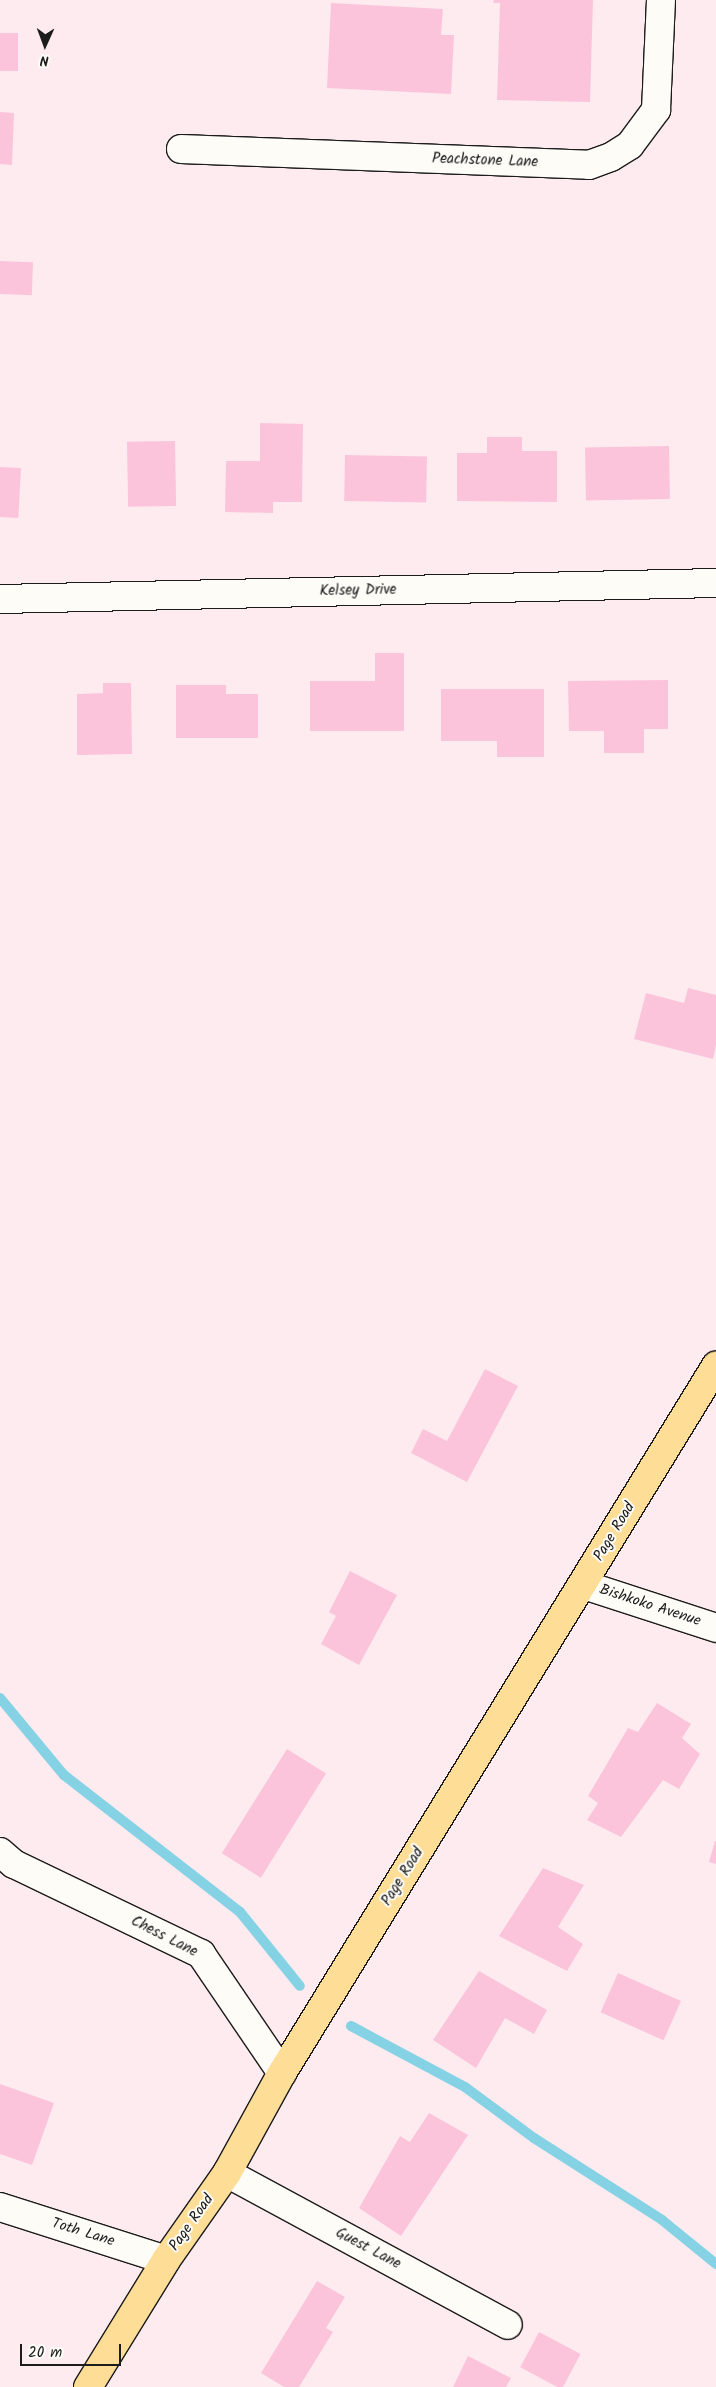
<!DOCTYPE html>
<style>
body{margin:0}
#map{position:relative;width:716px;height:2387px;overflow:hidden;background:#fdebef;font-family:Kalam,sans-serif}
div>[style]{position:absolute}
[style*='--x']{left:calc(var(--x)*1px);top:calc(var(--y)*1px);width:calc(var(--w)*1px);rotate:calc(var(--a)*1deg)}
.stream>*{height:10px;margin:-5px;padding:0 5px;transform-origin:5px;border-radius:5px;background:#86d2e5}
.building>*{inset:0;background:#fcc4db;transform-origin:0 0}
.roads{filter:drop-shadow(1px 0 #1c1c1c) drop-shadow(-1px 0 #1c1c1c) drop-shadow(0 1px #1c1c1c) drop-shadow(0 -1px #1c1c1c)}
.minor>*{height:28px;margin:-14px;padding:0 14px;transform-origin:14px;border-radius:14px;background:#fdfcf7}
.major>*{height:28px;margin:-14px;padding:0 14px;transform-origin:14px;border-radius:14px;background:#fedd96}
span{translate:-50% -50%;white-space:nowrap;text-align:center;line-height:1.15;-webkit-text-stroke:4px #fdfcf7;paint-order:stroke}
.street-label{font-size:15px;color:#1c1c1c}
.north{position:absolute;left:20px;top:20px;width:50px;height:50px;-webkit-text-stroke:4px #fdfcf7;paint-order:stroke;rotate:182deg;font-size:14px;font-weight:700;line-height:20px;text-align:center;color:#1c1c1c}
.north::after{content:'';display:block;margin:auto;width:18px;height:22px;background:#1c1c1c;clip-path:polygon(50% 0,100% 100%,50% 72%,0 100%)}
.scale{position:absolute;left:20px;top:2344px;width:101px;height:22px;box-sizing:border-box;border:2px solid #1c1c1c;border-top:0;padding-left:6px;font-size:15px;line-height:18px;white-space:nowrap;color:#1c1c1c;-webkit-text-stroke:4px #fdfcf7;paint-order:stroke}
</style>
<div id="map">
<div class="stream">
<div style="--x:0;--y:1698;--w:100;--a:50.3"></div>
<div style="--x:64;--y:1775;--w:223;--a:37.9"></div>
<div style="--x:240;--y:1912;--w:95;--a:51"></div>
<div style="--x:351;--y:2026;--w:129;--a:28.2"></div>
<div style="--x:465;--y:2087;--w:86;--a:36.5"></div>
<div style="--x:534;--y:2138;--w:152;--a:32.6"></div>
<div style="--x:662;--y:2220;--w:70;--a:39.2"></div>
</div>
<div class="building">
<div style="clip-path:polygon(494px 0,593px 0,590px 102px,497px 100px,500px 3px,493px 3px)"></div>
<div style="clip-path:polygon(331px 3px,443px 9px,441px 35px,454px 35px,451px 94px,327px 88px)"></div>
<div style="left:0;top:33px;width:18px;height:38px"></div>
<div style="clip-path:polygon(0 112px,14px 113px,12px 165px,0 164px)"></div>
<div style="left:0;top:261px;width:33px;height:33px;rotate:2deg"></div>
<div style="clip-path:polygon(260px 423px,303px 424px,302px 502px,273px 502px,273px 513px,225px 512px,226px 461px,260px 461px)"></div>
<div style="clip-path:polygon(487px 437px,522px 437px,522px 451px,557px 451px,557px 502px,457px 501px,457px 453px,487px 453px)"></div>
<div style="left:175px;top:441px;width:65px;height:48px;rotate:89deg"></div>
<div style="left:669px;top:446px;width:53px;height:84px;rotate:89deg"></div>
<div style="left:345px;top:455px;width:82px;height:46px;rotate:1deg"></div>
<div style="left:0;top:467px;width:21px;height:50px;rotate:3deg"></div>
<div style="clip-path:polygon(375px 653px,404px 653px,404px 731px,310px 731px,310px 681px,375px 681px)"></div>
<div style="clip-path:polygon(668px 680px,668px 729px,644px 729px,644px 753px,604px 753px,604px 731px,569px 731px,568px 681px)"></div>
<div style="clip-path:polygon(103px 683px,131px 683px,132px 754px,77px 755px,77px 694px,103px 693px)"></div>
<div style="clip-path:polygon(176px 685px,226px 685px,226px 694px,258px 694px,258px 738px,176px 738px)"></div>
<div style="clip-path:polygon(441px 689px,544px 689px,544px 757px,497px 757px,497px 741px,441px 741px)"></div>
<div style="clip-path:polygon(688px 988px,716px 995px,716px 1045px,713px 1059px,634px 1039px,646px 993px,684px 1003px)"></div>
<div style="clip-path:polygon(485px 1369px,518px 1386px,467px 1482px,411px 1453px,423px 1429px,447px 1441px)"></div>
<div style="clip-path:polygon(350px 1571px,397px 1595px,359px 1665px,321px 1644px,336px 1616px,329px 1612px)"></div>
<div style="clip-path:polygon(657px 1703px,691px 1724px,682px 1738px,700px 1754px,679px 1789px,663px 1780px,621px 1837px,587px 1820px,598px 1803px,588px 1796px,628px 1728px,638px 1732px)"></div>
<div style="left:287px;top:1749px;width:46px;height:123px;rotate:32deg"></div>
<div style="clip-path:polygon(715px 1841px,716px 1841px,716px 1864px,709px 1862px)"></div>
<div style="clip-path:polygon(543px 1868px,584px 1885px,558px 1927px,583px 1944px,567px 1971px,499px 1936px)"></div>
<div style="clip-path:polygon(479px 1971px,547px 2010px,534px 2034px,505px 2018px,476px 2068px,433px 2040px)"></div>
<div style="left:618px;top:1973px;width:69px;height:43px;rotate:24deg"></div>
<div style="clip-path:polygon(0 2084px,54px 2103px,32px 2165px,0 2154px)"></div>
<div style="clip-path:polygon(429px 2113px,468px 2135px,401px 2236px,359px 2208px,400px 2136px,410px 2142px)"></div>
<div style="clip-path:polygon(317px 2281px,345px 2297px,326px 2328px,333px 2332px,299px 2387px,284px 2387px,261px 2373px)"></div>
<div style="left:539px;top:2332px;width:47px;height:40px;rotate:28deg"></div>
<div style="clip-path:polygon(468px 2356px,511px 2378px,506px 2387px,453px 2387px)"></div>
</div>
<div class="roads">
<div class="minor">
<div style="--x:181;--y:149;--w:408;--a:2.2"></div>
<div style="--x:589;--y:165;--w:23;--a:-20"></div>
<div style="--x:611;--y:157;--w:22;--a:-32"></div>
<div style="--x:630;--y:145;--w:44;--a:-53.4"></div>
<div style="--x:656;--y:110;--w:110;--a:-87.4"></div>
<div style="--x:0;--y:599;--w:716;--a:-1.28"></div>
<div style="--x:584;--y:1585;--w:139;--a:18"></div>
<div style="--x:0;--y:1852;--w:18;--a:41"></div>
<div style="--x:14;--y:1864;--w:208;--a:25.7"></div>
<div style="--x:201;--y:1954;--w:144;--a:55.8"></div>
<div style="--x:227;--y:2173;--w:319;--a:28.4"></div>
<div style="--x:0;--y:2207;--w:174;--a:17.7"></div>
</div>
<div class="major">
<div style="--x:88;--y:2387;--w:149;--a:-58.4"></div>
<div style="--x:166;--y:2260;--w:106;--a:-55"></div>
<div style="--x:227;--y:2173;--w:114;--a:-61.2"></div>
<div style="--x:282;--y:2073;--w:830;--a:-58.46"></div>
</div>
</div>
<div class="street-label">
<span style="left:485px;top:161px;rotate:2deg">Peachstone Lane</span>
<span style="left:358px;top:591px;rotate:-1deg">Kelsey Drive</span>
<span style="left:615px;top:1532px;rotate:-59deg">Page Road</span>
<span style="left:650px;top:1606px;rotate:18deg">Bishkoko Avenue</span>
<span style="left:403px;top:1877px;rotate:-58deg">Page Road</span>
<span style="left:164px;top:1937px;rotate:27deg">Chess Lane</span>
<span style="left:192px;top:2223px;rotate:-55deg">Page Road</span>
<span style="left:83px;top:2233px;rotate:17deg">Toth Lane</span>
<span style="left:368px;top:2249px;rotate:28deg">Guest Lane</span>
</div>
<div class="north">N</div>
<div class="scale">20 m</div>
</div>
